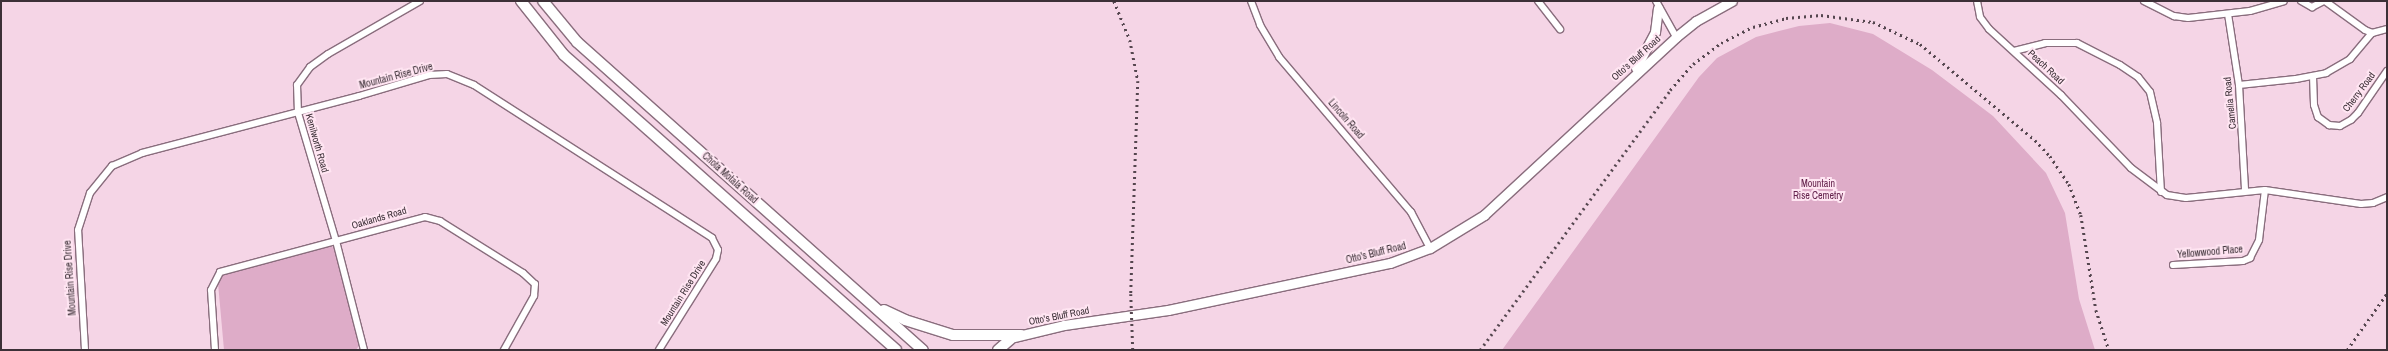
<!DOCTYPE html>
<style>
body{margin:0}
#map{position:relative;width:2388px;height:351px;overflow:hidden;background:#f5d5e6;font-family:"Archivo Narrow",sans-serif}
div>[style]{position:absolute}
[style*='--x']{left:calc(var(--x)*1px);top:calc(var(--y)*1px);width:calc(var(--w)*1px);rotate:calc(var(--a)*1deg)}
.green>*{inset:0;background:#deacc8}
.roads{filter:drop-shadow(1px 0 #896d7d) drop-shadow(-1px 0 #896d7d) drop-shadow(0 1px #896d7d) drop-shadow(0 -1px #896d7d)}
.minor>*{height:6px;margin:-3px;padding:0 3px;transform-origin:3px;border-radius:3px;background:#fff}
.secondary>*{height:9px;margin:-4.5px;padding:0 4.5px;transform-origin:4.5px;border-radius:4.5px;background:#fff}
.primary>*{height:10px;margin:-5px;padding:0 5px;transform-origin:5px;border-radius:5px;background:#fff}
.rail>*{height:2.5px;margin-top:-1.25px;transform-origin:0;background:repeating-linear-gradient(90deg,#55464f 0 2px,transparent 0 6px)}
span{translate:-50% -50%;white-space:nowrap;text-align:center;line-height:1.15;-webkit-text-stroke:4px #ffe5f2;paint-order:stroke}
.street-label{font-size:10px;color:#3c3037}
.park-label{font-size:10px;color:#64224c}
.frame{position:absolute;inset:0;border:2px solid #3c3037;pointer-events:none}
</style>
<div id="map">
<div class="green">
<div style="clip-path:polygon(1830px 23px,1873px 34px,1932px 70px,1993px 116px,2046px 173px,2065px 213px,2079px 299px,2095px 350px,1502px 350px,1699px 77px,1717px 58px,1756px 37px,1799px 26px)"></div>
<div style="clip-path:polygon(328px 244px,335px 249px,361px 343px,356px 350px,224px 350px,218px 283px,222px 274px)"></div>
</div>
<div class="roads">
<div class="minor">
<div style="--x:1251;--y:1;--w:26;--a:69"></div>
<div style="--x:1260;--y:25;--w:37;--a:59"></div>
<div style="--x:1279;--y:57;--w:204;--a:49.6"></div>
<div style="--x:1411;--y:212;--w:41;--a:62.2"></div>
<div style="--x:1538;--y:1;--w:36;--a:52"></div>
<div style="--x:1656;--y:1;--w:41;--a:60.9"></div>
<div style="--x:1977;--y:1;--w:16;--a:79"></div>
<div style="--x:1980;--y:17;--w:15;--a:53"></div>
<div style="--x:1989;--y:29;--w:98;--a:42.5"></div>
<div style="--x:2061;--y:95;--w:101;--a:46.2"></div>
<div style="--x:2131;--y:168;--w:45;--a:36.9"></div>
<div style="--x:2167;--y:195;--w:19;--a:9"></div>
<div style="--x:2186;--y:198;--w:79;--a:-5.8"></div>
<div style="--x:2265;--y:190;--w:97;--a:8.3"></div>
<div style="--x:2361;--y:204;--w:12;--a:-5"></div>
<div style="--x:2373;--y:203;--w:15;--a:-23"></div>
<div style="--x:2144;--y:1;--w:34;--a:27"></div>
<div style="--x:2174;--y:16;--w:14;--a:8"></div>
<div style="--x:2188;--y:18;--w:62;--a:-6.4"></div>
<div style="--x:2250;--y:11;--w:35;--a:-16"></div>
<div style="--x:2301;--y:1;--w:13;--a:29"></div>
<div style="--x:2312;--y:7;--w:13;--a:-27"></div>
<div style="--x:2325;--y:1;--w:49;--a:35.9"></div>
<div style="--x:2365;--y:30;--w:8;--a:23"></div>
<div style="--x:2372;--y:33;--w:16;--a:-15"></div>
<div style="--x:2228;--y:14;--w:72;--a:81.2"></div>
<div style="--x:2239;--y:85;--w:105;--a:86.7"></div>
<div style="--x:2014;--y:51;--w:32;--a:-14"></div>
<div style="--x:2045;--y:43;--w:32;--a:0"></div>
<div style="--x:2077;--y:43;--w:48;--a:27.1"></div>
<div style="--x:2120;--y:65;--w:22;--a:34"></div>
<div style="--x:2138;--y:77;--w:19;--a:51"></div>
<div style="--x:2150;--y:92;--w:32;--a:77"></div>
<div style="--x:2157;--y:123;--w:69;--a:86.7"></div>
<div style="--x:2313;--y:76;--w:29;--a:88"></div>
<div style="--x:2314;--y:105;--w:13;--a:72"></div>
<div style="--x:2318;--y:117;--w:14;--a:36"></div>
<div style="--x:2329;--y:125;--w:11;--a:5"></div>
<div style="--x:2340;--y:126;--w:13;--a:-29"></div>
<div style="--x:2351;--y:120;--w:10;--a:-45"></div>
<div style="--x:2358;--y:113;--w:51;--a:-55.4"></div>
<div style="--x:2239;--y:85;--w:57;--a:-6"></div>
<div style="--x:2296;--y:79;--w:31;--a:-11"></div>
<div style="--x:2326;--y:73;--w:28;--a:-30"></div>
<div style="--x:2350;--y:59;--w:34;--a:-50"></div>
<div style="--x:2173;--y:265;--w:70;--a:-3.3"></div>
<div style="--x:2243;--y:261;--w:8;--a:-23"></div>
<div style="--x:2250;--y:258;--w:20;--a:-63"></div>
<div style="--x:2259;--y:240;--w:50;--a:-83.2"></div>
<div style="--x:85;--y:350;--w:120;--a:-93.3"></div>
<div style="--x:78;--y:230;--w:39;--a:-72"></div>
<div style="--x:90;--y:193;--w:35;--a:-51"></div>
<div style="--x:112;--y:166;--w:33;--a:-23"></div>
<div style="--x:142;--y:153;--w:224;--a:-14.7"></div>
<div style="--x:359;--y:96;--w:73;--a:-16.7"></div>
<div style="--x:429;--y:75;--w:18;--a:-3"></div>
<div style="--x:447;--y:74;--w:29;--a:22"></div>
<div style="--x:474;--y:85;--w:283;--a:32.7"></div>
<div style="--x:712;--y:238;--w:13;--a:63"></div>
<div style="--x:718;--y:250;--w:9;--a:103"></div>
<div style="--x:716;--y:259;--w:107;--a:122.1"></div>
<div style="--x:215;--y:350;--w:60;--a:-93.8"></div>
<div style="--x:211;--y:290;--w:20;--a:-63"></div>
<div style="--x:220;--y:272;--w:212;--a:-15"></div>
<div style="--x:425;--y:217;--w:16;--a:15"></div>
<div style="--x:440;--y:221;--w:98;--a:32.1"></div>
<div style="--x:523;--y:273;--w:16;--a:43"></div>
<div style="--x:535;--y:284;--w:12;--a:95"></div>
<div style="--x:534;--y:296;--w:62;--a:119.1"></div>
<div style="--x:364;--y:350;--w:113;--a:-104.4"></div>
<div style="--x:336;--y:241;--w:134;--a:-106.5"></div>
<div style="--x:298;--y:113;--w:28;--a:-92"></div>
<div style="--x:297;--y:85;--w:22;--a:-54"></div>
<div style="--x:310;--y:67;--w:22;--a:-36"></div>
<div style="--x:328;--y:54;--w:106;--a:-29.9"></div>
</div>
<div class="secondary">
<div style="--x:1636;--y:68;--w:41;--a:-62.2"></div>
<div style="--x:1655;--y:32;--w:24;--a:-83"></div>
<div style="--x:1014;--y:337;--w:51;--a:-13.5"></div>
<div style="--x:1064;--y:325;--w:105;--a:-8.2"></div>
<div style="--x:1168;--y:310;--w:227;--a:-12"></div>
<div style="--x:1390;--y:263;--w:43;--a:-20.6"></div>
<div style="--x:1430;--y:248;--w:63;--a:-31.4"></div>
<div style="--x:1484;--y:215;--w:262;--a:-42.8"></div>
<div style="--x:1676;--y:37;--w:26;--a:-39"></div>
<div style="--x:1696;--y:21;--w:41;--a:-29.1"></div>
</div>
<div class="primary">
<div style="--x:521;--y:1;--w:69;--a:51.5"></div>
<div style="--x:564;--y:55;--w:444;--a:41.6"></div>
<div style="--x:543;--y:1;--w:53;--a:50.3"></div>
<div style="--x:577;--y:42;--w:463;--a:41.7"></div>
<div style="--x:884;--y:310;--w:23;--a:25"></div>
<div style="--x:905;--y:320;--w:50;--a:17.4"></div>
<div style="--x:953;--y:335;--w:68;--a:0"></div>
<div style="--x:998;--y:350;--w:20;--a:-41"></div>
</div>
</div>
<div class="rail">
<div style="--x:1114;--y:1;--w:42;--a:67.7"></div>
<div style="--x:1130;--y:40;--w:42;--a:79"></div>
<div style="--x:1138;--y:81;--w:213;--a:91.9"></div>
<div style="--x:1131;--y:294;--w:56;--a:88"></div>
<div style="--x:1480;--y:350;--w:322;--a:-53.8"></div>
<div style="--x:1670;--y:90;--w:35;--a:-49"></div>
<div style="--x:1693;--y:64;--w:35;--a:-37"></div>
<div style="--x:1721;--y:43;--w:36;--a:-27"></div>
<div style="--x:1753;--y:27;--w:34;--a:-15"></div>
<div style="--x:1786;--y:18;--w:35;--a:-5"></div>
<div style="--x:1821;--y:15;--w:52;--a:7.7"></div>
<div style="--x:1873;--y:22;--w:52;--a:25.1"></div>
<div style="--x:1920;--y:44;--w:150;--a:39.9"></div>
<div style="--x:2035;--y:140;--w:22;--a:47"></div>
<div style="--x:2050;--y:156;--w:34;--a:56"></div>
<div style="--x:2069;--y:184;--w:33;--a:69"></div>
<div style="--x:2081;--y:215;--w:96;--a:81"></div>
<div style="--x:2096;--y:310;--w:42;--a:72"></div>
<div style="--x:2347;--y:350;--w:70;--a:-54.9"></div>
</div>
<div class="street-label">
<span style="left:1636px;top:58px;rotate:-42deg">Otto's Bluff Road</span>
<span style="left:2046px;top:67px;rotate:43deg">Peach Road</span>
<span style="left:396px;top:76px;rotate:-15deg">Mountain Rise Drive</span>
<span style="left:2359px;top:92px;rotate:-53deg">Cherry Road</span>
<span style="left:2230px;top:103px;rotate:-96deg">Camelia Road</span>
<span style="left:1346px;top:119px;rotate:49deg">Lincoln Road</span>
<span style="left:317px;top:143px;rotate:74deg">Kenilworth Road</span>
<span style="left:730px;top:178px;rotate:42deg">Chota Motala Road</span>
<span style="left:379px;top:218px;rotate:-16deg">Oaklands Road</span>
<span style="left:2210px;top:252px;rotate:-5deg">Yellowwood Place</span>
<span style="left:1376px;top:253px;rotate:-14deg">Otto's Bluff Road</span>
<span style="left:70px;top:278px;rotate:-94deg">Mountain Rise Drive</span>
<span style="left:683px;top:293px;rotate:-58deg">Mountain Rise Drive</span>
<span style="left:1059px;top:316px;rotate:-11deg">Otto's Bluff Road</span>
</div>
<div class="park-label">
<span style="left:1818px;top:189px">Mountain<br>Rise Cemetry</span>
</div>
<div class="frame"></div>
</div>
